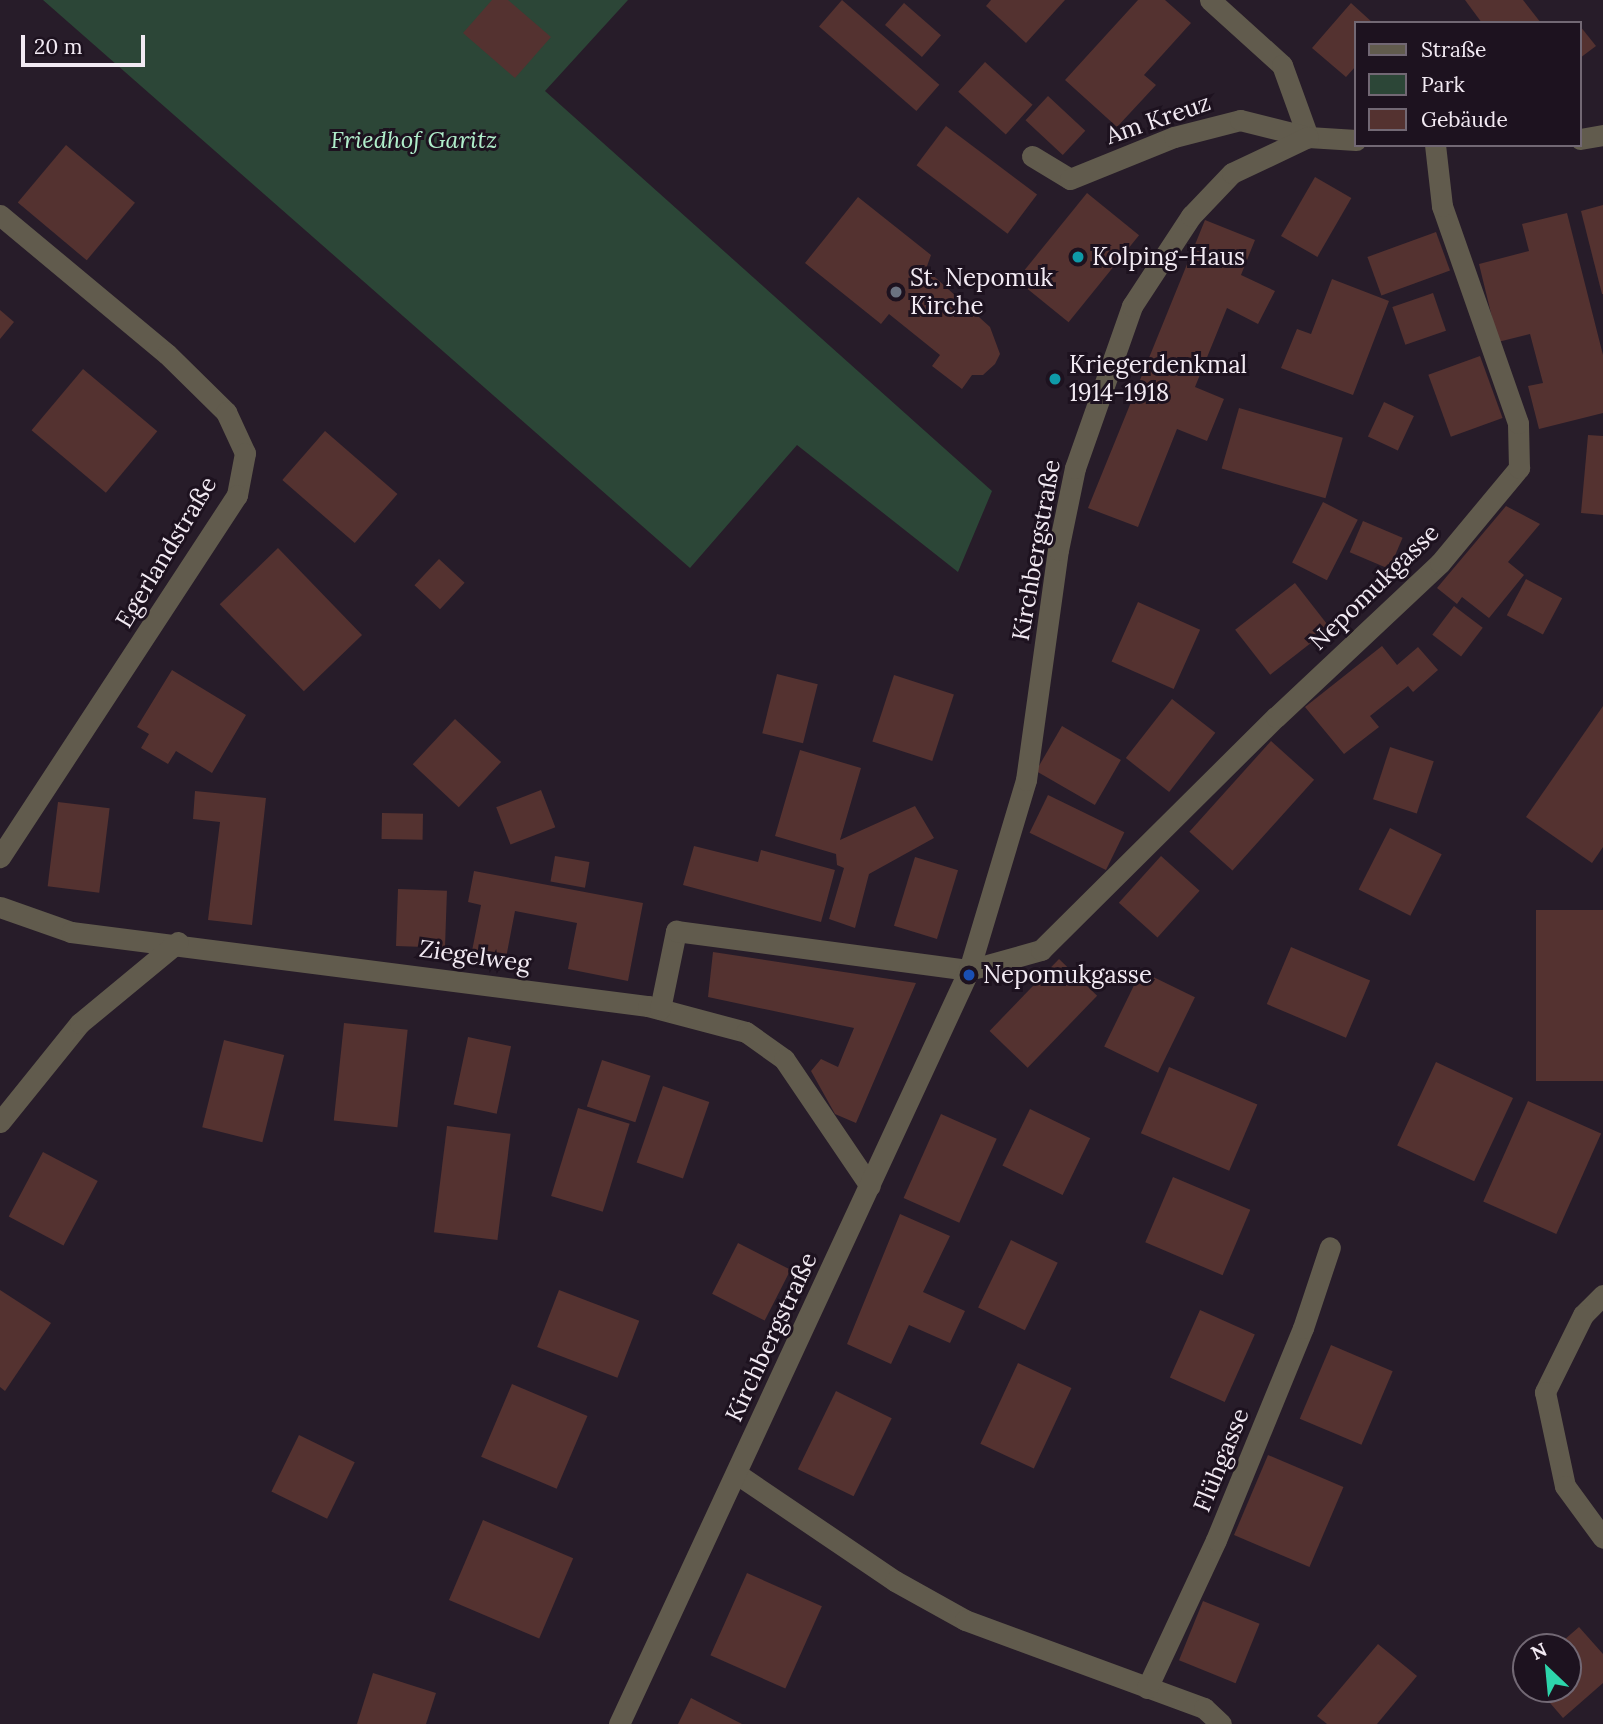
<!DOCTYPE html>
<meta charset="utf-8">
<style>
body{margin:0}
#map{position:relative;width:1603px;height:1724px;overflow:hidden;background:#271c29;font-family:Lora,serif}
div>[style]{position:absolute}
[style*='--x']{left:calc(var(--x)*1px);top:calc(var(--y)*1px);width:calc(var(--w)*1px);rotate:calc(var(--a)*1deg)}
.green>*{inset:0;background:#2c4637}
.building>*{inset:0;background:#543230;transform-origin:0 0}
.minor>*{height:21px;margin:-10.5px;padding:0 10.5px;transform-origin:10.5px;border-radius:10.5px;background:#615b4d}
.dots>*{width:19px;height:19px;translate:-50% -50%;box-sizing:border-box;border:4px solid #1d121f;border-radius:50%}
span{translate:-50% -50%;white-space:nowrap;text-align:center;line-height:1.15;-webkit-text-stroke:6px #1d121f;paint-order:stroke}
.street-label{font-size:24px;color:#f2eaf3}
.park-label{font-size:24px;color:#b0eecb;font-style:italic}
.poi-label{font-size:24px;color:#f2eaf3}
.left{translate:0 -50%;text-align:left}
.legend{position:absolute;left:1354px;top:21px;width:228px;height:126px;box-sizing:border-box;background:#1d121f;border:2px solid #726874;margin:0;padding:9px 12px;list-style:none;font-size:21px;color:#f2eaf3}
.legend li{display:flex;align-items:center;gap:14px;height:35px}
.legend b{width:35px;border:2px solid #726874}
.north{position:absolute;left:1512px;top:1633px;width:70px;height:70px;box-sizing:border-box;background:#1d121f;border:2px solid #726874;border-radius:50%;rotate:334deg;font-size:19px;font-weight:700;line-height:28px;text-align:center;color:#f2eaf3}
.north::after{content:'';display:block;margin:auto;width:24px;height:32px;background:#2dd5ab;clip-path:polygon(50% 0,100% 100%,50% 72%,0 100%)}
.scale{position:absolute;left:21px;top:35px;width:124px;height:32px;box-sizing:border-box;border:4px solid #f2eaf3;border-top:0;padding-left:9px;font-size:21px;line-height:24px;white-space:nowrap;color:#f2eaf3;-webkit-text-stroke:5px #1d121f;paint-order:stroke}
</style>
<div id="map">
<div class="green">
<div style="clip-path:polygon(43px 0,628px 0,545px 91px,992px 491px,958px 572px,797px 445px,690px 568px)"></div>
</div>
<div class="building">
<div style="clip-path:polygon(492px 0,508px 0,551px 37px,515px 78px,463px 33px)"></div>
<div style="left:842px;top:0;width:129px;height:35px;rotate:41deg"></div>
<div style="clip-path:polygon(991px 0,1065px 0,1026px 43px,986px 6px)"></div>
<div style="clip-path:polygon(1138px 0,1165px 0,1191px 23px,1144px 75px,1156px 85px,1117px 127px,1065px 80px)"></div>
<div style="clip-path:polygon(1465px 0,1523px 0,1541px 23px,1482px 23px)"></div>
<div style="left:904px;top:3px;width:49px;height:29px;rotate:41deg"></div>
<div style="clip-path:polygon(1351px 3px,1373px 23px,1356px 23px,1356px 66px,1346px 77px,1312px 48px)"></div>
<div style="clip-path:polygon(1580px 26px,1596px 46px,1580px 58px)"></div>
<div style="left:985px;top:62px;width:64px;height:40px;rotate:42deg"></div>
<div style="left:1048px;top:96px;width:51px;height:33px;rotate:43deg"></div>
<div style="left:946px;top:126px;width:114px;height:49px;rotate:37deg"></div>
<div style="left:66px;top:145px;width:90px;height:75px;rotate:40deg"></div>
<div style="left:1315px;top:177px;width:42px;height:68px;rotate:30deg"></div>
<div style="left:1087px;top:193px;width:67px;height:112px;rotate:39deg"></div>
<div style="clip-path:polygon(858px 197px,931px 255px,926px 269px,990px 327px,1000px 354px,995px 364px,983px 375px,972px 375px,962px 389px,932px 366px,940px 355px,889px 314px,881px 324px,805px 263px)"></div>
<div style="clip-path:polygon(1603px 205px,1603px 294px,1602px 294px,1581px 211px)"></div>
<div style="clip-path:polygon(1567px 213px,1603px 355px,1603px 413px,1539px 429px,1528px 386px,1543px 383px,1530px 334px,1498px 342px,1479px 264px,1529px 251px,1522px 224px)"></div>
<div style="clip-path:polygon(1205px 220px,1255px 240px,1241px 275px,1275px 291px,1258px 324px,1227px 308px,1195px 387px,1224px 399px,1207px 441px,1177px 429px,1138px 527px,1088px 508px)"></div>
<div style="left:1436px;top:232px;width:41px;height:73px;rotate:70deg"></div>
<div style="clip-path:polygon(1332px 279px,1389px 301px,1353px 395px,1281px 368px,1297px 329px,1311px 334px)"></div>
<div style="left:1433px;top:293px;width:40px;height:43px;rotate:71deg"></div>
<div style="clip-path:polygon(0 310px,14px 322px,0 339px)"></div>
<div style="left:1480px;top:356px;width:66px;height:55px;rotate:70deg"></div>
<div style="left:83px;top:369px;width:97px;height:80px;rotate:40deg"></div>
<div style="left:1384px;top:402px;width:33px;height:38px;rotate:25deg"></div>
<div style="left:1239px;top:408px;width:108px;height:63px;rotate:16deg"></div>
<div style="left:325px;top:431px;width:96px;height:65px;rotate:41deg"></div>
<div style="clip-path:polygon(1588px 435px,1603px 436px,1603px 515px,1581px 513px)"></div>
<div style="left:1323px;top:502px;width:39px;height:68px;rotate:27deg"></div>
<div style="clip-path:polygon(1506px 506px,1540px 524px,1508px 562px,1524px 575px,1489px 618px,1462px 597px,1457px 604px,1437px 588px)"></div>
<div style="left:1363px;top:521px;width:43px;height:34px;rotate:23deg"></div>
<div style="left:278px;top:548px;width:121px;height:81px;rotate:46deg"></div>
<div style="left:439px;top:559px;width:35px;height:36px;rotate:43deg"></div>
<div style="left:1526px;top:579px;width:41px;height:41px;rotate:28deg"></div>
<div style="left:1295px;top:583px;width:57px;height:76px;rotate:52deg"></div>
<div style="left:1138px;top:602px;width:68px;height:65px;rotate:24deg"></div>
<div style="left:1454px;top:606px;width:36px;height:36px;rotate:37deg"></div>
<div style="clip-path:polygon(1382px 646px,1397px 665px,1418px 647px,1438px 670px,1413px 692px,1408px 686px,1370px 716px,1379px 727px,1344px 754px,1305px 707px)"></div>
<div style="clip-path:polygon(172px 670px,246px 715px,212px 773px,176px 751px,168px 764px,141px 748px,149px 734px,137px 727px)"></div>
<div style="left:777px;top:674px;width:42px;height:61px;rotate:14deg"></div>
<div style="left:894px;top:675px;width:63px;height:70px;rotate:18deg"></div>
<div style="left:1172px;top:699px;width:55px;height:75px;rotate:38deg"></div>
<div style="clip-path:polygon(1603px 706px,1603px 847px,1592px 863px,1526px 817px)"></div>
<div style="left:455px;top:719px;width:63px;height:62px;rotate:43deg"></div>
<div style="left:1062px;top:726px;width:68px;height:52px;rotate:30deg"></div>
<div style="left:1271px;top:741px;width:58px;height:122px;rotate:42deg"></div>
<div style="left:1390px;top:747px;width:46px;height:55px;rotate:18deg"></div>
<div style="clip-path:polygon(800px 750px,861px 768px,840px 840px,915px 806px,934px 838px,869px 874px,855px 928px,829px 919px,844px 868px,837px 865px,836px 854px,775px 836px)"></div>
<div style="left:541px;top:790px;width:40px;height:48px;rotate:69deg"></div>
<div style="clip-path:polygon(195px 791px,266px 798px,252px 925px,208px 920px,220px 822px,193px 819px)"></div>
<div style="left:1048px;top:795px;width:85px;height:42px;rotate:26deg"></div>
<div style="left:58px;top:802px;width:52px;height:85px;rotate:7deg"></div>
<div style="left:382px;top:813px;width:41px;height:26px;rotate:1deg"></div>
<div style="left:1390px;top:828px;width:58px;height:69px;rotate:27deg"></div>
<div style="clip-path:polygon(694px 846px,758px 862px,761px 850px,835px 870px,821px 922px,683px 885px)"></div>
<div style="left:555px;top:856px;width:35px;height:26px;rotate:10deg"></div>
<div style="left:1161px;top:856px;width:52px;height:63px;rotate:42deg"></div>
<div style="left:915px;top:857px;width:45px;height:72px;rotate:17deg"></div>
<div style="clip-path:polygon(474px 871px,643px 903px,628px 981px,568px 969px,577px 923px,515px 911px,506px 958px,472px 951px,481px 905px,468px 902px)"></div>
<div style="left:398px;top:889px;width:49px;height:57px;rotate:2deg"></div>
<div style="left:1603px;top:910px;width:171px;height:67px;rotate:90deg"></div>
<div style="left:1291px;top:947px;width:86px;height:62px;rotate:23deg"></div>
<div style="clip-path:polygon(713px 952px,916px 983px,856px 1123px,835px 1114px,811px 1071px,821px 1059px,838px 1067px,854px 1028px,708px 997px)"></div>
<div style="left:1059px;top:959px;width:53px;height:100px;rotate:44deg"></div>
<div style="left:1141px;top:971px;width:60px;height:84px;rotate:26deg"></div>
<div style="left:344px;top:1023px;width:64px;height:98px;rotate:6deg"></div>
<div style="left:468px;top:1037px;width:44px;height:69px;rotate:12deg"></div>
<div style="left:224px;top:1040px;width:62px;height:90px;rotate:14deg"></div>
<div style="left:602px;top:1060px;width:51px;height:49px;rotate:18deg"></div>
<div style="left:1436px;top:1062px;width:85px;height:92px;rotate:25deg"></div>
<div style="left:1169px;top:1067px;width:96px;height:72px;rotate:23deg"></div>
<div style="left:663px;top:1086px;width:49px;height:81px;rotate:19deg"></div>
<div style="left:1528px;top:1101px;width:80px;height:110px;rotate:24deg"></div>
<div style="left:578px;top:1108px;width:54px;height:92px;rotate:17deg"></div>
<div style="left:1030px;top:1109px;width:67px;height:63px;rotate:26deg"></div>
<div style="left:941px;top:1114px;width:61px;height:92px;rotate:24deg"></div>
<div style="left:447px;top:1126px;width:64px;height:107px;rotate:7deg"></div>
<div style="left:43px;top:1152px;width:62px;height:73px;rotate:28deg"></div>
<div style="left:1173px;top:1177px;width:84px;height:71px;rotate:23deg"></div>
<div style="clip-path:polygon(900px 1214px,950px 1236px,923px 1292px,965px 1311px,950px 1343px,909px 1325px,891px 1364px,847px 1344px)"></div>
<div style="left:1011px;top:1240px;width:52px;height:75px;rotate:26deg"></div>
<div style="left:738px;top:1243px;width:59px;height:57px;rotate:27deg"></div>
<div style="clip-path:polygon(0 1290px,51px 1323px,5px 1391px,0 1387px)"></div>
<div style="left:559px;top:1290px;width:86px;height:61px;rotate:21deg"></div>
<div style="left:1200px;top:1310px;width:60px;height:74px;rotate:24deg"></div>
<div style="left:1331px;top:1345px;width:67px;height:80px;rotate:23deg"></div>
<div style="left:1018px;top:1363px;width:59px;height:89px;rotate:25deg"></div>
<div style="left:512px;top:1384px;width:82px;height:79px;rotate:23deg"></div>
<div style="left:836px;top:1391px;width:62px;height:87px;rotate:26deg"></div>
<div style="left:299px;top:1435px;width:62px;height:63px;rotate:26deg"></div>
<div style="left:1268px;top:1455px;width:82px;height:87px;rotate:23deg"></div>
<div style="left:483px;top:1520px;width:98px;height:87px;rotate:23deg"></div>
<div style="left:747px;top:1573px;width:82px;height:90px;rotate:24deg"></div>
<div style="left:1203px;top:1601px;width:61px;height:64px;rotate:22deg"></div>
<div style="clip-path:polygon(1579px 1627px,1603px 1654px,1603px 1683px,1563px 1718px,1538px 1689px,1568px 1689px,1568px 1647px,1556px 1647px)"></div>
<div style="clip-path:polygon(1378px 1644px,1417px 1676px,1377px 1724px,1327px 1724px,1317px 1716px)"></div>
<div style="clip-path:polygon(373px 1673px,436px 1693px,426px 1724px,357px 1724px)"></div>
<div style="clip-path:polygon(691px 1698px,742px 1724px,678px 1724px)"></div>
</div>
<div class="minor">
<div style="--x:1210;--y:0;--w:97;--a:42.1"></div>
<div style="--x:1282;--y:65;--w:77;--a:70.1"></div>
<div style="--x:1580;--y:139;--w:23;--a:-10"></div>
<div style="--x:1032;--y:156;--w:44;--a:31.2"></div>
<div style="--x:1070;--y:179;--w:112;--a:-22"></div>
<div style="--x:1174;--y:137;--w:68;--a:-14.4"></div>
<div style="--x:1240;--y:120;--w:70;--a:14"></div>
<div style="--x:1308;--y:137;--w:48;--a:3.6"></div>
<div style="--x:0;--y:215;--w:217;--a:39.8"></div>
<div style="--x:167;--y:354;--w:83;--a:44.5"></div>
<div style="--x:226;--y:412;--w:45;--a:65.1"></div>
<div style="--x:245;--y:453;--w:43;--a:100.8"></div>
<div style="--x:237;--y:495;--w:433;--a:123.2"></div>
<div style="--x:0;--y:907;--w:75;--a:19.4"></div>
<div style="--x:71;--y:932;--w:582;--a:7.31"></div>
<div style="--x:648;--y:1006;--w:101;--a:14.9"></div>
<div style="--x:746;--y:1032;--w:47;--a:35.4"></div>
<div style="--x:784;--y:1059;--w:153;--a:55.9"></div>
<div style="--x:660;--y:1009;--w:80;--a:-78.4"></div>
<div style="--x:676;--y:931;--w:296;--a:7.6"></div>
<div style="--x:969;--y:970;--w:75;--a:-15.5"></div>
<div style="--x:1041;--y:950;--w:331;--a:-44.8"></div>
<div style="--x:1276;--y:717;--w:225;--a:-43.2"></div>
<div style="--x:1440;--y:563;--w:124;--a:-50.3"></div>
<div style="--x:1519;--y:468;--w:45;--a:-91.3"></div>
<div style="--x:1518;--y:423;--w:230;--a:-109.3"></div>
<div style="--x:1442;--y:206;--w:61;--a:-96.5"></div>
<div style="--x:0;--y:1122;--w:127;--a:-51.1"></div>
<div style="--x:80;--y:1023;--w:127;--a:-39.6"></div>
<div style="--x:1603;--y:1295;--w:28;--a:135"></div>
<div style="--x:1583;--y:1315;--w:86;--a:116.3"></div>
<div style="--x:1545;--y:1392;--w:96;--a:78"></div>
<div style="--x:1565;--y:1486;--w:64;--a:53.8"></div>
<div style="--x:737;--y:1474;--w:191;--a:34.1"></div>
<div style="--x:895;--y:1581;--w:80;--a:29.1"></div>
<div style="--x:965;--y:1620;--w:255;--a:20.2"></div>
<div style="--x:1204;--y:1708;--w:23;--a:43"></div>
<div style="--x:1147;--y:1688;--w:163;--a:-65"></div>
<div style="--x:1216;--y:1540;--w:229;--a:-67.7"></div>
<div style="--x:1303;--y:1328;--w:85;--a:-71.6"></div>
<div style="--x:619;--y:1724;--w:831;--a:-65.1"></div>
<div style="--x:969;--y:970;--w:198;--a:-73.3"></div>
<div style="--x:1026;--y:780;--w:232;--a:-82.1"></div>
<div style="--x:1058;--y:550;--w:84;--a:-78.3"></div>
<div style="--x:1075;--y:468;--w:172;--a:-70.6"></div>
<div style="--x:1132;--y:306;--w:108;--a:-56.8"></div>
<div style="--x:1191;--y:216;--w:59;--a:-46.4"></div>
<div style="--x:1232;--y:173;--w:84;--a:-25.3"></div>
</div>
<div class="dots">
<div style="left:1078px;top:257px;background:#0f9aa8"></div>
<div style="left:896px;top:292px;background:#6b7280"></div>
<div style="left:1055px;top:379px;background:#0f9aa8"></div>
<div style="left:969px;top:975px;background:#1a4fb4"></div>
</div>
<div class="street-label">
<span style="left:1158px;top:119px;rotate:-19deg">Am Kreuz</span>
<span style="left:1036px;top:550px;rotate:-80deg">Kirchbergstraße</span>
<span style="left:166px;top:552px;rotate:-59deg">Egerlandstraße</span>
<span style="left:1374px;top:587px;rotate:-44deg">Nepomukgasse</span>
<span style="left:475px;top:956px;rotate:8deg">Ziegelweg</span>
<span style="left:771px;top:1337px;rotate:-65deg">Kirchbergstraße</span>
<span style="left:1221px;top:1460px;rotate:-68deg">Flühgasse</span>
</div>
<div class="park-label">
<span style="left:414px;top:140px">Friedhof Garitz</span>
</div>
<div class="poi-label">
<span class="left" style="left:1092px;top:257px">Kolping-Haus</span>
<span class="left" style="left:910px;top:292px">St. Nepomuk<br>Kirche</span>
<span class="left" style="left:1069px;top:379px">Kriegerdenkmal<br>1914-1918</span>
<span class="left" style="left:983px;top:975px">Nepomukgasse</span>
</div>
<ul class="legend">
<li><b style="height:9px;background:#615b4d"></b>Straße</li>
<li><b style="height:19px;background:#2c4637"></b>Park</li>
<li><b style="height:19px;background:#543230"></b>Gebäude</li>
</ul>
<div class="north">N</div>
<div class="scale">20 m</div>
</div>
